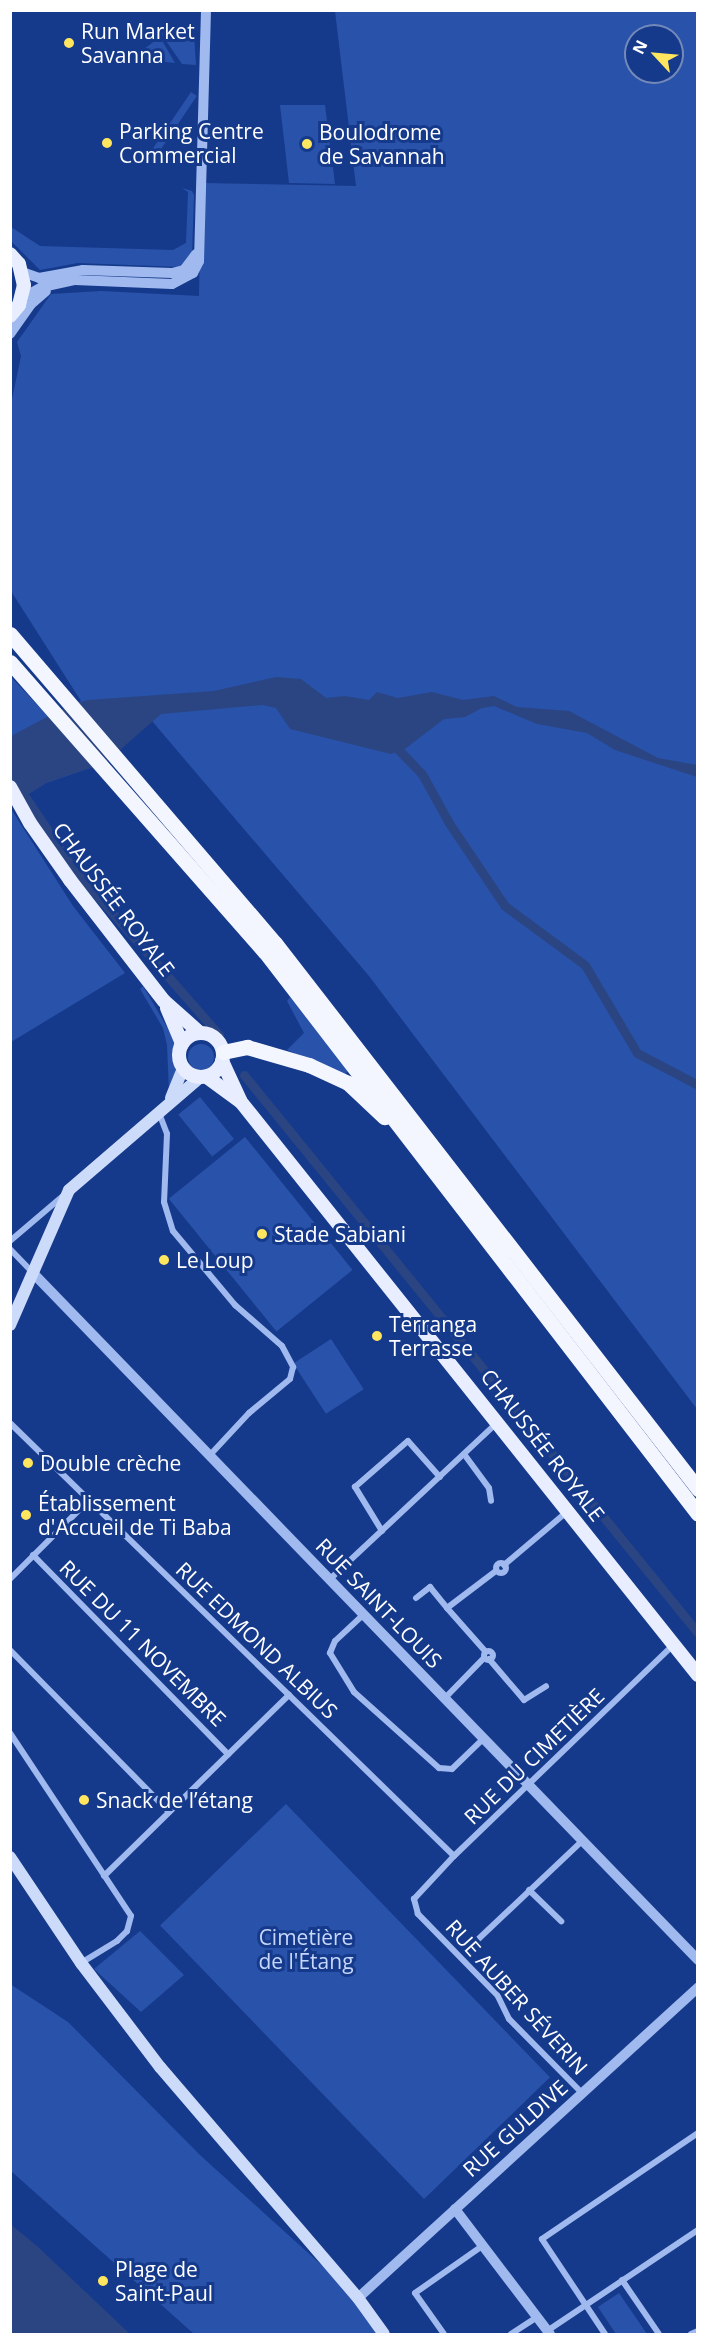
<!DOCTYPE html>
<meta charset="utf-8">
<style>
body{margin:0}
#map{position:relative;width:708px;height:2345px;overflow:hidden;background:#163a8b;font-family:"Open Sans",sans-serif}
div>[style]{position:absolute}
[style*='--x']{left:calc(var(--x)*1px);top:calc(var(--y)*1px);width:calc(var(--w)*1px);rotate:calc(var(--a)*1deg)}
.green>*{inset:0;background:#2952aa;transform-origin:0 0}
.round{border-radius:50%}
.water>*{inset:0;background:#2a4582}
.canal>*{height:9px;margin:-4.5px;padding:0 4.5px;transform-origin:4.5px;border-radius:4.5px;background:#2a4582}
.minor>*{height:6px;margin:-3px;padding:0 3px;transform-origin:3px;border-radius:3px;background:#a0b9ef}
.minor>.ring{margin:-3px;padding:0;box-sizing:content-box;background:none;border:6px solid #a0b9ef;border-radius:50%}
.tertiary>*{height:10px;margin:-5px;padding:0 5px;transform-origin:5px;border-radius:5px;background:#a0b9ef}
.secondary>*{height:12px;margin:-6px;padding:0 6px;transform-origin:6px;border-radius:6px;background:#cddbfa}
.primary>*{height:14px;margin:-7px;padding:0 7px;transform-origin:7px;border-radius:7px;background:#e8eeff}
.primary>.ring{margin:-7px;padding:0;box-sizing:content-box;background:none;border:14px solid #e8eeff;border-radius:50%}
.trunk>*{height:15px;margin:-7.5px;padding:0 7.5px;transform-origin:7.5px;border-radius:7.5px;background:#f4f6ff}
.dots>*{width:16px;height:16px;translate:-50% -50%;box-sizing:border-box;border:3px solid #163a8b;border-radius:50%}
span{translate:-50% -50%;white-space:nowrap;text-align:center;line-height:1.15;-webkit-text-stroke:6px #163a8b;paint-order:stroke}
.poi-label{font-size:21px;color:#fff}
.left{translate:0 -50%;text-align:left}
.street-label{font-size:21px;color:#fff}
.park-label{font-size:21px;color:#c6d7fb}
.frame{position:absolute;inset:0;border:12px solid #fff;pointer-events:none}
.north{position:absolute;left:624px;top:24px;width:60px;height:60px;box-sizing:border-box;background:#163a8b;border:2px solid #7389b9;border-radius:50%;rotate:296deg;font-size:16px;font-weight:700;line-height:24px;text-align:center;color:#fff}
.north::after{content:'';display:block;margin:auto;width:21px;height:27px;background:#ffe65e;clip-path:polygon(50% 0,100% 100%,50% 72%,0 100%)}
</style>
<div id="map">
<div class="green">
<div style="clip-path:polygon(evenodd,335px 11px,697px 11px,697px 1409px,369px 976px,152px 721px,105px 763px,46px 783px,11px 805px,11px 677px,49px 717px,81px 701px,11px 591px,10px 409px,21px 356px,17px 342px,51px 294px,101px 291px,199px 296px,201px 183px,356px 186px,335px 11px,636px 36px,672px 36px,672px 72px,636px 72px,636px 36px)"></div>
<div style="clip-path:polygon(163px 30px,194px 35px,196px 65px,182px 64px,162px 35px)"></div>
<div style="clip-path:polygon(160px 37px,175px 63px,146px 60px,140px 52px)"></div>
<div style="left:191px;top:92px;width:7px;height:85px;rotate:34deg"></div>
<div style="clip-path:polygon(280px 105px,325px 105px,335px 184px,289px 183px)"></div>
<div style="clip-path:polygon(182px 188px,192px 191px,194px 195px,192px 255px,182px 267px,78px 263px,40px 270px,11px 241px,11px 227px,40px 246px,173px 250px,186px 243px,188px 192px)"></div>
<div style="clip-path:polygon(11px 809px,73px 906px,125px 973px,11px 1042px)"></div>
<div style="clip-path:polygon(143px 986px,174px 1039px,176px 1079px,169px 1092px,167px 1045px,163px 1028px,140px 989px)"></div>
<div style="clip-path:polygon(290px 997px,348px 1071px,344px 1075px,287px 1050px,304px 1033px,287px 1001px)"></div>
<div class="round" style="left:188px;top:1044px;width:26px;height:26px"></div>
<div style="left:200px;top:1097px;width:54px;height:28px;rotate:51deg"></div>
<div style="left:245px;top:1137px;width:171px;height:98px;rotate:51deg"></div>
<div style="left:331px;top:1339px;width:60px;height:45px;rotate:57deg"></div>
<div style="left:286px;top:1804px;width:380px;height:175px;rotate:46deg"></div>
<div style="clip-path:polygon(140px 1931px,184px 1975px,141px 2012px,94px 1969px)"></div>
<div style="clip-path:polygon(10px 1984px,68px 2022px,201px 2156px,358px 2298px,384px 2334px,194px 2334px,11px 2171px)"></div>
<div style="clip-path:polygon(619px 2293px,647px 2334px,616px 2334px,598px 2307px)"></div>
</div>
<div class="water">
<div style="clip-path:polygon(276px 677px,301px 679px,326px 698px,345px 696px,369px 700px,377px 692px,398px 698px,432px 692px,463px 700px,494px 696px,517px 707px,569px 711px,658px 758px,697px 765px,697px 777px,615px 750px,587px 733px,537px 724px,494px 706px,482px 708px,465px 717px,444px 719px,405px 749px,391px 754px,290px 729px,276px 708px,263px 705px,161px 714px,105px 763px,46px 783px,11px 805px,11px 736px,70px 705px,88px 700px,214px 691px)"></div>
<div style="clip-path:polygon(10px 2224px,37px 2246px,130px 2334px,11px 2334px)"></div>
</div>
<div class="canal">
<div style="--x:392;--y:743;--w:43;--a:45.9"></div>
<div style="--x:422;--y:774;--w:56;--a:61.1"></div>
<div style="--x:449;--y:823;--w:100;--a:56"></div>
<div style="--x:505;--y:906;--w:99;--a:36.4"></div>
<div style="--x:585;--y:965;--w:102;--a:59.4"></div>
<div style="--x:637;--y:1053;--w:69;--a:27.7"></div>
<div style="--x:26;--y:798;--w:84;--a:56.1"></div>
<div style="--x:73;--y:868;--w:222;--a:48.8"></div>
<div style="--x:244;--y:1075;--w:719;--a:50.87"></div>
</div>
<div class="minor">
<div style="--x:159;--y:1113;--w:22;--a:69"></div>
<div style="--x:167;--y:1134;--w:68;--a:92.5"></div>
<div style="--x:164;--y:1202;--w:30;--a:73"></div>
<div style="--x:173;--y:1231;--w:97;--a:50"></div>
<div style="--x:235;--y:1305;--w:62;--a:41.1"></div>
<div style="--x:282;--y:1346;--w:24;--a:62"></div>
<div style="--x:293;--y:1367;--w:12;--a:104"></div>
<div style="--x:290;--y:1379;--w:53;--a:140.3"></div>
<div style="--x:249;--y:1413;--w:59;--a:132.9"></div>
<div style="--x:10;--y:1241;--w:71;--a:-40.4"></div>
<div style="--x:10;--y:1249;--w:33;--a:46"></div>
<div style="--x:10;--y:1423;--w:620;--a:44.28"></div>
<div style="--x:464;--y:1454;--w:42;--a:53.7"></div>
<div style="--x:489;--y:1488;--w:13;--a:81"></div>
<div style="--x:382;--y:1531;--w:52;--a:-121.5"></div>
<div style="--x:355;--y:1487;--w:70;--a:-41"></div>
<div style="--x:408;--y:1441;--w:48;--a:48.4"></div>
<div style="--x:33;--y:1555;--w:279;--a:45.6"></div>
<div class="ring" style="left:496px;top:1563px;width:4px;height:4px"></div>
<div style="--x:504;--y:1565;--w:84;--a:-40.2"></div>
<div style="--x:10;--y:1579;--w:112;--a:-45"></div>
<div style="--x:329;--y:1580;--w:231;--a:-43.1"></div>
<div style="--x:416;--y:1598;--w:18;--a:-38"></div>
<div style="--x:430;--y:1587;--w:27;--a:51"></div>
<div style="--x:363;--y:1615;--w:38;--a:137"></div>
<div style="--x:335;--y:1641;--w:13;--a:113"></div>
<div style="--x:330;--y:1653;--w:46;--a:58.4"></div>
<div style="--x:354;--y:1692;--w:114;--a:41.8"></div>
<div style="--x:439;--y:1768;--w:13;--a:4"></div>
<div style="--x:452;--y:1769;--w:43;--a:-44.1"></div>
<div style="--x:10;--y:1650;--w:227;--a:45.5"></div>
<div class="ring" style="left:483.5px;top:1650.5px;width:3px;height:3px"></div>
<div style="--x:485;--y:1651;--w:57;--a:-131.5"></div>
<div style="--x:447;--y:1608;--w:61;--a:-37.1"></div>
<div style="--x:489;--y:1659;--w:54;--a:49.5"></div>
<div style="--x:524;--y:1700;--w:26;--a:-32"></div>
<div style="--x:444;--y:1699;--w:57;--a:-45.7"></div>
<div style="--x:10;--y:1733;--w:219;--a:56.5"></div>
<div style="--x:131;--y:1916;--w:16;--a:105"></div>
<div style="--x:127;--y:1931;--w:14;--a:135"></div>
<div style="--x:117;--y:1941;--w:42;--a:148.6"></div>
<div style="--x:104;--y:1876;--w:259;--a:-44.4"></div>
<div style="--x:529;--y:1890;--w:45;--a:44.1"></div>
<div style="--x:471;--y:1946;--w:153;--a:-43.4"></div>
<div style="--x:582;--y:2093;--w:104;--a:-134.6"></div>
<div style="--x:509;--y:2019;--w:25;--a:-116"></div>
<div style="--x:498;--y:1996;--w:115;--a:-134.3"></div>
<div style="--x:418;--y:1914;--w:16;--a:-105"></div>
<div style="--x:414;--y:1899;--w:59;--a:-47.1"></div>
<div style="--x:454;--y:1856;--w:304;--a:-43.9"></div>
<div style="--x:622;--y:2280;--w:65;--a:55.6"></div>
<div style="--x:547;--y:2331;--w:182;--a:-33.8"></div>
<div style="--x:444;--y:2334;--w:50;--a:-125.3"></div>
<div style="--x:415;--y:2293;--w:82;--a:-35"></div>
<div style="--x:511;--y:2334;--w:31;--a:-33"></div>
<div style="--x:605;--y:2334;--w:114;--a:-123.6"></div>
<div style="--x:542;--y:2239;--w:189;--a:-34.2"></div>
<div style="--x:691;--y:2334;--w:8;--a:-23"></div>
</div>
<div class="tertiary">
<div style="--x:22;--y:272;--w:18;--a:19"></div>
<div style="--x:39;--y:278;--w:45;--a:-10.3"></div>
<div style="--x:83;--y:270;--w:89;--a:1.9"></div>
<div style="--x:172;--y:273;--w:12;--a:-14"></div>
<div style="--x:184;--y:270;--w:20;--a:-53"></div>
<div style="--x:22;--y:298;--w:23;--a:-29"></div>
<div style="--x:42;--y:287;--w:34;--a:-12"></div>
<div style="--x:75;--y:280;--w:97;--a:2.4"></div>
<div style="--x:172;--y:284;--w:24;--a:-28"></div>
<div style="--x:193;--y:273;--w:13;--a:-63"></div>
<div style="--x:199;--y:261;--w:251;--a:-88.4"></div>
<div style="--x:10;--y:334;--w:35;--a:-55"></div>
<div style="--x:30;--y:305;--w:21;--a:-41"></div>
<div style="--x:33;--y:1273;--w:956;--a:45.93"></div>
<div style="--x:455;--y:2209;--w:157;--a:52.8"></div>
<div style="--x:358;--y:2298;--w:461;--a:-42.4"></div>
</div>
<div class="secondary">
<div style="--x:171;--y:1098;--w:31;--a:-68"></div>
<div style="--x:10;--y:1325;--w:147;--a:-66.4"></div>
<div style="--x:69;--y:1190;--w:172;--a:-40.7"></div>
<div style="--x:10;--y:1857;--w:128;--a:56.2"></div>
<div style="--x:81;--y:1963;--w:131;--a:52.8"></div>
<div style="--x:160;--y:2067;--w:304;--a:49.4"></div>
<div style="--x:358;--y:2298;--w:44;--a:54.2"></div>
</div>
<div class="primary">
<div style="--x:10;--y:254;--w:13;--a:48"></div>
<div style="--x:19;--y:264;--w:22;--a:77"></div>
<div style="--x:24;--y:285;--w:21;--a:104"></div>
<div style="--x:19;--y:305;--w:14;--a:129"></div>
<div style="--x:10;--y:787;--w:41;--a:60.9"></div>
<div style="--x:30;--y:823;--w:70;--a:54.9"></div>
<div style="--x:70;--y:880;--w:153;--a:52.2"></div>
<div style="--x:164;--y:1001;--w:48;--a:41.6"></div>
<div style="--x:167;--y:1008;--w:39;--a:67"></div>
<div class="ring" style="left:179px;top:1033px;width:30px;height:30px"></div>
<div style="--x:222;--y:1061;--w:43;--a:65.2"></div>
<div style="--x:207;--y:1077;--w:42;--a:36.3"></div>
<div style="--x:241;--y:1102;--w:733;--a:51.43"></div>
</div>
<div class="trunk">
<div style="--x:10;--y:634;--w:407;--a:49.4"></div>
<div style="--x:275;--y:943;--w:691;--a:52.23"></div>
<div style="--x:10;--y:662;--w:386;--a:48.7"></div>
<div style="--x:265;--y:952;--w:709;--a:52.39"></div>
<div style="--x:223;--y:1052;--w:25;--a:-12"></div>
<div style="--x:247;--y:1047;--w:65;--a:16.2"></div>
<div style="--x:309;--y:1065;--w:43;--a:24.8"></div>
<div style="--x:348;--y:1083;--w:50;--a:43.4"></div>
</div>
<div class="dots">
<div style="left:69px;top:43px;background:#ffe65e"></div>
<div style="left:107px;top:143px;background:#ffe65e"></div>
<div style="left:307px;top:144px;background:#ffe65e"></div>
<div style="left:262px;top:1234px;background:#ffe65e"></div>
<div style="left:164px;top:1260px;background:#ffe65e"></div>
<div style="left:377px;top:1336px;background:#ffe65e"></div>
<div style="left:28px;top:1463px;background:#ffe65e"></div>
<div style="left:26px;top:1515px;background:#ffe65e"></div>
<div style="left:84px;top:1800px;background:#ffe65e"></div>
<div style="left:103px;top:2281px;background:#ffe65e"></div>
</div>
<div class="poi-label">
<span class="left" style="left:81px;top:43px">Run Market<br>Savanna</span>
<span class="left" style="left:119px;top:143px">Parking Centre<br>Commercial</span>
<span class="left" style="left:319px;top:144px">Boulodrome<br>de Savannah</span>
<span class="left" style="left:274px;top:1234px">Stade Sabiani</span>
<span class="left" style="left:176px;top:1260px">Le Loup</span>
<span class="left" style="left:389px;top:1336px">Terranga<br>Terrasse</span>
<span class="left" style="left:40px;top:1463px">Double crèche</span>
<span class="left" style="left:38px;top:1515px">Établissement<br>d'Accueil de Ti Baba</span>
<span class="left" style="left:96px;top:1800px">Snack de l’étang</span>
<span class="left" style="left:115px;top:2281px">Plage de<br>Saint-Paul</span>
</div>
<div class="street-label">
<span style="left:114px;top:899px;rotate:53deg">CHAUSSÉE ROYALE</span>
<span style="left:543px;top:1445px;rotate:52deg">CHAUSSÉE ROYALE</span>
<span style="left:379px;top:1603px;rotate:46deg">RUE SAINT-LOUIS</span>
<span style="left:257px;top:1640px;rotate:44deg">RUE EDMOND ALBIUS</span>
<span style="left:143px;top:1643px;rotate:45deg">RUE DU 11 NOVEMBRE</span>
<span style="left:534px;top:1756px;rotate:-44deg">RUE DU CIMETIÈRE</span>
<span style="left:517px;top:1997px;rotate:48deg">RUE AUBER SÉVERIN</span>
<span style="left:515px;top:2128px;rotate:-42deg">RUE GULDIVE</span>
</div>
<div class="park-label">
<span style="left:306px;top:1949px">Cimetière<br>de l'Étang</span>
</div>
<div class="frame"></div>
<div class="north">N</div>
</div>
